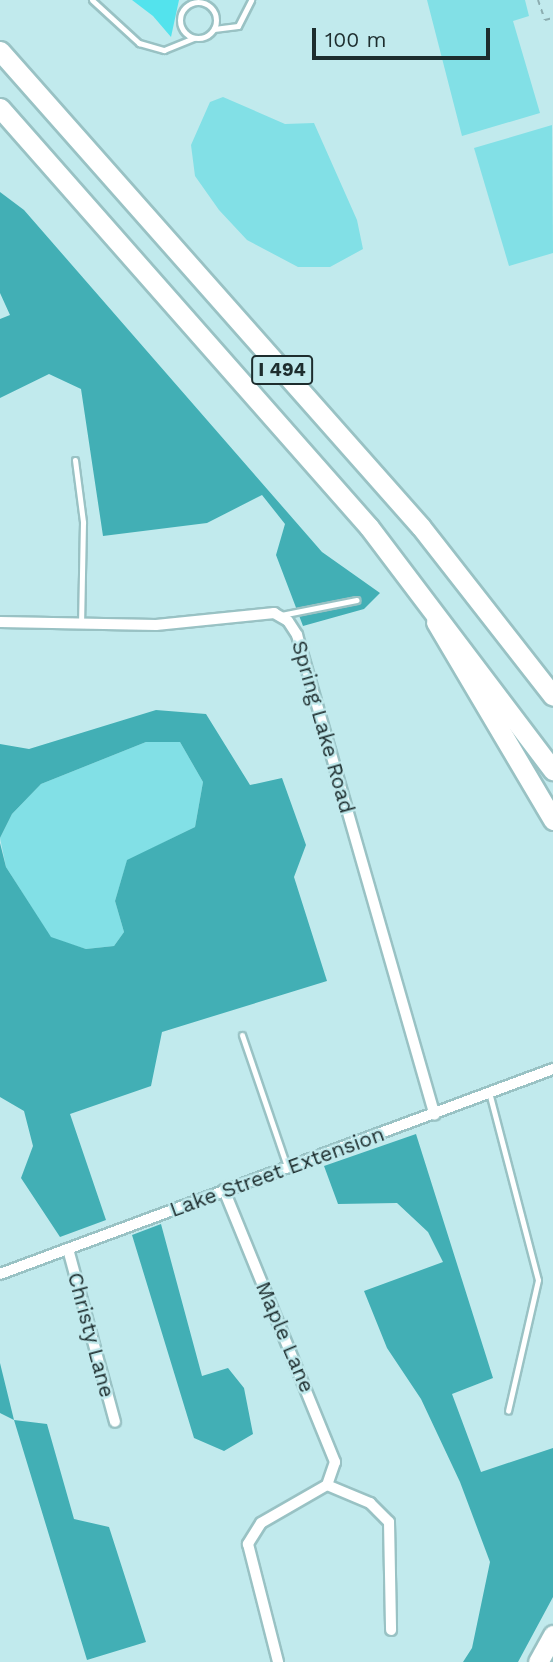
<!DOCTYPE html>
<style>
body{margin:0}
#map{position:relative;width:553px;height:1662px;overflow:hidden;background:#c1eaed;font-family:"Work Sans",sans-serif}
div>[style]{position:absolute}
[style*='--x']{left:calc(var(--x)*1px);top:calc(var(--y)*1px);width:calc(var(--w)*1px);rotate:calc(var(--a)*1deg)}
.green>*{inset:0;background:#82e0e6}
.forest>*{inset:0;background:#42afb5}
.building>*{inset:0;background:#53e3ed}
.path>*{height:2px;margin-top:-1px;transform-origin:0;background:repeating-linear-gradient(90deg,#8cadb0 0 5px,transparent 0 10px)}
.roads{filter:drop-shadow(2px 0 #99c2c4) drop-shadow(-2px 0 #99c2c4) drop-shadow(0 2px #99c2c4) drop-shadow(0 -2px #99c2c4)}
.lane>*{height:5px;margin:-2.5px;padding:0 2.5px;transform-origin:2.5px;border-radius:2.5px;background:#fff}
.lane>.ring{margin:-2.5px;padding:0;box-sizing:content-box;background:none;border:5px solid #fff;border-radius:50%}
.street>*{height:10px;margin:-5px;padding:0 5px;transform-origin:5px;border-radius:5px;background:#fff}
.highway>*{height:19px;margin:-9.5px;padding:0 9.5px;transform-origin:9.5px;border-radius:9.5px;background:#fff}
span{translate:-50% -50%;white-space:nowrap;text-align:center;line-height:1.15;-webkit-text-stroke:5px #c1eaed;paint-order:stroke}
.shield-label span{padding:2px 5px;background:#c1eaed;border:2px solid;border-radius:5px;-webkit-text-stroke-width:0}
.shield-label{font-size:19px;color:#1d2d2e;font-weight:700}
.street-label{font-size:21px;color:#1d2d2e}
.scale{position:absolute;left:312px;top:28px;width:178px;height:32px;box-sizing:border-box;border:4px solid #1d2d2e;border-top:0;padding-left:9px;font-size:21px;line-height:24px;white-space:nowrap;color:#1d2d2e;-webkit-text-stroke:5px #c1eaed;paint-order:stroke}
</style>
<div id="map">
<div class="green">
<div style="clip-path:polygon(427px 0,525px 0,529px 16px,513px 21px,540px 113px,462px 136px)"></div>
<div style="clip-path:polygon(223px 97px,285px 124px,314px 123px,357px 220px,363px 249px,330px 267px,298px 267px,247px 240px,219px 210px,195px 176px,191px 145px,210px 102px)"></div>
<div style="clip-path:polygon(552px 125px,553px 253px,509px 266px,474px 148px)"></div>
<div style="clip-path:polygon(146px 742px,180px 742px,203px 782px,195px 827px,127px 861px,115px 901px,124px 932px,114px 946px,86px 949px,51px 938px,6px 867px,0 838px,12px 814px,41px 784px)"></div>
</div>
<div class="forest">
<div style="clip-path:polygon(0 192px,24px 210px,322px 552px,380px 593px,364px 609px,303px 626px,276px 555px,285px 524px,262px 495px,207px 523px,103px 536px,81px 389px,49px 374px,0 398px,0 319px,10px 315px,0 293px)"></div>
<div style="clip-path:polygon(156px 710px,206px 714px,250px 785px,282px 778px,306px 845px,294px 877px,327px 981px,162px 1032px,151px 1086px,70px 1114px,106px 1220px,60px 1237px,21px 1178px,33px 1146px,24px 1111px,0 1097px,0 843px,6px 867px,51px 937px,86px 949px,114px 946px,124px 932px,115px 901px,127px 860px,195px 827px,203px 782px,180px 742px,146px 742px,41px 784px,12px 814px,0 838px,0 744px,29px 749px)"></div>
<div style="clip-path:polygon(416px 1134px,493px 1378px,452px 1394px,481px 1472px,553px 1448px,553px 1597px,518px 1662px,463px 1662px,472px 1648px,490px 1562px,460px 1482px,421px 1399px,387px 1348px,364px 1291px,443px 1262px,428px 1232px,397px 1203px,338px 1204px,324px 1166px)"></div>
<div style="clip-path:polygon(161px 1224px,202px 1376px,228px 1368px,244px 1388px,253px 1434px,224px 1451px,194px 1438px,132px 1235px)"></div>
<div style="clip-path:polygon(0 1363px,14px 1420px,47px 1424px,74px 1519px,109px 1527px,146px 1642px,87px 1660px,14px 1420px,0 1413px)"></div>
</div>
<div class="building">
<div style="clip-path:polygon(132px 0,179px 0,171px 37px,153px 16px)"></div>
</div>
<div class="path">
<div style="--x:538;--y:0;--w:21;--a:71"></div>
<div style="--x:545;--y:20;--w:8;--a:-14"></div>
</div>
<div class="roads">
<div class="lane">
<div style="--x:92;--y:0;--w:64;--a:42.5"></div>
<div style="--x:139;--y:43;--w:26;--a:16"></div>
<div style="--x:164;--y:50;--w:32;--a:-22"></div>
<div class="ring" style="left:180px;top:2px;width:31px;height:31px"></div>
<div style="--x:214;--y:29;--w:24;--a:-7"></div>
<div style="--x:238;--y:26;--w:29;--a:-63"></div>
<div style="--x:75;--y:460;--w:63;--a:82.6"></div>
<div style="--x:83;--y:522;--w:101;--a:91.1"></div>
<div style="--x:281;--y:615;--w:77;--a:-11.2"></div>
<div style="--x:242;--y:1035;--w:142;--a:71.1"></div>
<div style="--x:489;--y:1092;--w:194;--a:75.4"></div>
<div style="--x:538;--y:1280;--w:134;--a:102.9"></div>
</div>
<div class="street">
<div style="--x:0;--y:622;--w:156;--a:1.1"></div>
<div style="--x:156;--y:625;--w:119;--a:-5.8"></div>
<div style="--x:274;--y:613;--w:16;--a:30"></div>
<div style="--x:288;--y:621;--w:17;--a:57"></div>
<div style="--x:297;--y:635;--w:499;--a:74"></div>
<div style="--x:224;--y:1190;--w:294;--a:67.8"></div>
<div style="--x:335;--y:1462;--w:24;--a:109"></div>
<div style="--x:327;--y:1485;--w:76;--a:150.1"></div>
<div style="--x:261;--y:1523;--w:25;--a:122"></div>
<div style="--x:248;--y:1544;--w:122;--a:75.7"></div>
<div style="--x:68;--y:1249;--w:179;--a:74.8"></div>
<div style="--x:0;--y:1274;--w:590;--a:-20.34"></div>
<div style="--x:327;--y:1485;--w:47;--a:22.7"></div>
<div style="--x:370;--y:1503;--w:27;--a:45"></div>
<div style="--x:389;--y:1522;--w:108;--a:88.9"></div>
</div>
<div class="highway">
<div style="--x:0;--y:51;--w:635;--a:48.51"></div>
<div style="--x:421;--y:527;--w:214;--a:52"></div>
<div style="--x:0;--y:108;--w:558;--a:48.63"></div>
<div style="--x:369;--y:527;--w:305;--a:52.9"></div>
<div style="--x:436;--y:622;--w:230;--a:59.4"></div>
<div style="--x:538;--y:1662;--w:31;--a:-61"></div>
</div>
</div>
<div class="shield-label">
<span style="left:282px;top:370px">I 494</span>
</div>
<div class="street-label">
<span style="left:323px;top:727px;rotate:74deg">Spring Lake Road</span>
<span style="left:277px;top:1172px;rotate:-20deg">Lake Street Extension</span>
<span style="left:91px;top:1335px;rotate:75deg">Christy Lane</span>
<span style="left:285px;top:1337px;rotate:67deg">Maple Lane</span>
</div>
<div class="scale">100 m</div>
</div>
